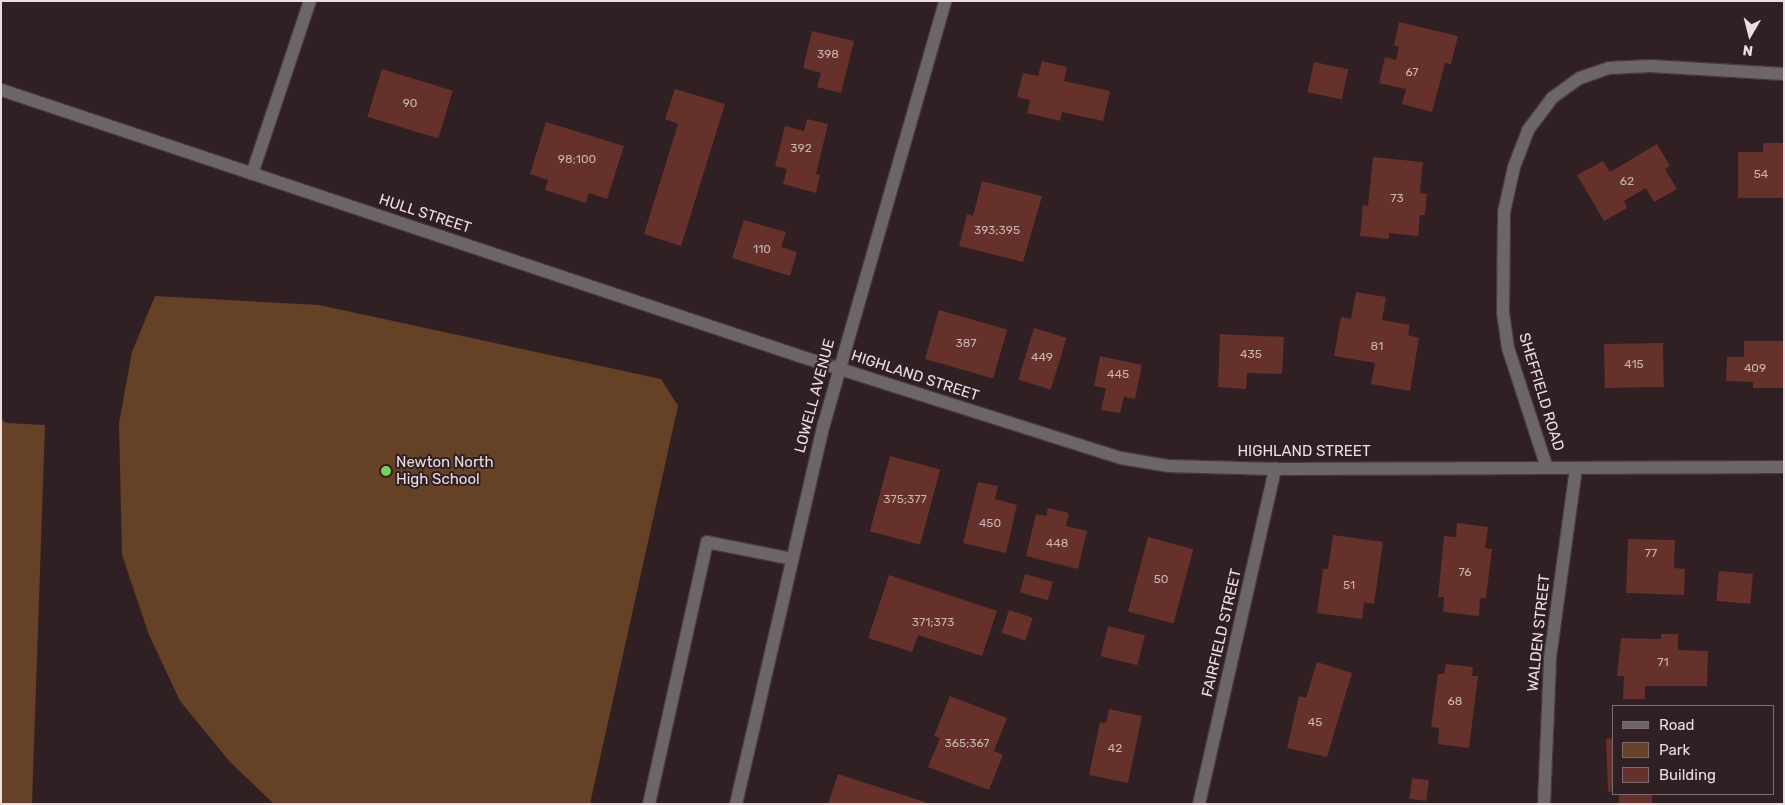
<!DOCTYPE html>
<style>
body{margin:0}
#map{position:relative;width:1785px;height:805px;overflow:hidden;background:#301f23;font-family:Rubik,sans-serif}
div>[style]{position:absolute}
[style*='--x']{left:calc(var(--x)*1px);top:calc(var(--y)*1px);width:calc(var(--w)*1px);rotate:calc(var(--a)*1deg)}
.green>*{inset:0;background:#654125}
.building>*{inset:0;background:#66312a;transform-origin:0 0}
.roads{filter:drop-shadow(1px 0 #4a3a3e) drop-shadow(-1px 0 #4a3a3e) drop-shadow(0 1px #4a3a3e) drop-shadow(0 -1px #4a3a3e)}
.service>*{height:12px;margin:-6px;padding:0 6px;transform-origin:6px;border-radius:6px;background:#6c656a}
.minor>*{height:12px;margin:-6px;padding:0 6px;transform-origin:6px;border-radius:6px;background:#6c656a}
.tertiary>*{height:12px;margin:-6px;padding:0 6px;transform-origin:6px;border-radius:6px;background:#6c656a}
.dots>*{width:14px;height:14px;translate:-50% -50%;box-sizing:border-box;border:2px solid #301f23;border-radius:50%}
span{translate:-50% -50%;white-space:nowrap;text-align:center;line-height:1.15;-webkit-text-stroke:4px #301f23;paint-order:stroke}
.number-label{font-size:12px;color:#c9b3b3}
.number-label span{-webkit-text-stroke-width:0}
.street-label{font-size:15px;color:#eadee1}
.poi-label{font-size:15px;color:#eadee1}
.left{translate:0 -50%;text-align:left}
.frame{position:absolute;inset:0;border:2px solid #eadee1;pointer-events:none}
.legend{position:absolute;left:1612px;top:705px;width:162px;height:90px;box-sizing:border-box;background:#301f23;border:1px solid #7a6b6f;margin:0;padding:6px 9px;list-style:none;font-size:15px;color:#eadee1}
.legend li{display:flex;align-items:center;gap:10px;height:25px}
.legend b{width:25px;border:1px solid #7a6b6f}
.north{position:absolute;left:1725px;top:10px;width:50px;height:50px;-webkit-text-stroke:4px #301f23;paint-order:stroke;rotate:188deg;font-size:14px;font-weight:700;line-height:20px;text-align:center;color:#eadee1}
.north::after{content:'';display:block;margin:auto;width:18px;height:22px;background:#eadee1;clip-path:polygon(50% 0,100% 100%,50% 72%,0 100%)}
</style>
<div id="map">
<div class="green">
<div style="clip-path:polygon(155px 296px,319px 305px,661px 379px,678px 406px,590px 804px,274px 804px,230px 762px,180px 701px,149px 635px,122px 555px,119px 423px,132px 352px)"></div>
<div style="clip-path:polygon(1px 418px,6px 423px,45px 425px,32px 804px,1px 804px)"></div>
</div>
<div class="building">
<div style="clip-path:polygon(1399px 22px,1458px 36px,1451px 64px,1445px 63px,1432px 112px,1402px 104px,1406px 89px,1379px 83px,1385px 57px,1396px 60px,1399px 47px,1394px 45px)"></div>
<div style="clip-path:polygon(812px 31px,854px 41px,841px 93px,817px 87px,821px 73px,803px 68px)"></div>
<div style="clip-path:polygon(1042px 61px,1067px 67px,1064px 81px,1110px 91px,1103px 121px,1062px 112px,1060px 121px,1027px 113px,1030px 100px,1017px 97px,1023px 73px,1038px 76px)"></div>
<div style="left:1314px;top:62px;width:35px;height:31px;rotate:12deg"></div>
<div style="left:382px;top:69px;width:74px;height:50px;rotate:17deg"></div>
<div style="clip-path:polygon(675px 89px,725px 104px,681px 246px,644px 234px,678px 124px,665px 119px)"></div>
<div style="clip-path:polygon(807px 119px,828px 124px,816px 174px,820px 175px,816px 193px,783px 184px,787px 169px,775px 166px,785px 126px,804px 131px)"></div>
<div style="clip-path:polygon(546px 122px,624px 146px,607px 199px,589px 193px,586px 203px,545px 190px,548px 180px,530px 174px)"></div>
<div style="clip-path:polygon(1763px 143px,1784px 143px,1784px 198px,1738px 198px,1738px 152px,1763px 152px)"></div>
<div style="clip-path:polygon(1657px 144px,1670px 166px,1665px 169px,1677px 189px,1654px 202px,1646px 188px,1624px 201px,1627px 208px,1604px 221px,1577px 175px,1603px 161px,1610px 172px)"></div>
<div style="clip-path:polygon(1373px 157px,1423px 162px,1420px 193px,1427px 194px,1425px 215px,1420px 215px,1418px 236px,1389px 233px,1389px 239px,1360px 236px,1363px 205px,1368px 206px)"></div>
<div style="clip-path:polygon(982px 181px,1042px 196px,1023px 262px,959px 246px,967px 214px,973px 216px)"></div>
<div style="clip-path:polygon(744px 220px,786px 232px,781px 247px,797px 252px,790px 276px,732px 258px)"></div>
<div style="clip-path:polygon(1356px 292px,1386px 297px,1382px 320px,1410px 325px,1408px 335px,1419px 338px,1410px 391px,1371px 384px,1375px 363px,1334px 356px,1341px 317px,1351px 319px)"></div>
<div style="left:939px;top:310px;width:71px;height:51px;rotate:16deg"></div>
<div style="left:1034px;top:328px;width:34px;height:54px;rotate:17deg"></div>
<div style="clip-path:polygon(1220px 334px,1284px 337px,1282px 374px,1247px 373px,1246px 389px,1218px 387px)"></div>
<div style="clip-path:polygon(1744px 341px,1784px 341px,1784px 388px,1753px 388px,1753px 382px,1726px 381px,1727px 357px,1744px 357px)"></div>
<div style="left:1663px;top:343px;width:44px;height:59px;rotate:89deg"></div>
<div style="clip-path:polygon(1100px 356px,1142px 365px,1135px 399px,1124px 397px,1120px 413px,1101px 410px,1106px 388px,1094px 386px)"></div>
<div style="left:890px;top:456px;width:52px;height:78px;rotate:15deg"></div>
<div style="clip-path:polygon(978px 482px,998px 486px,995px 499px,1017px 505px,1006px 553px,963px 543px)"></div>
<div style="clip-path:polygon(1048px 508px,1069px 513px,1066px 526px,1087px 531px,1078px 569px,1026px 556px,1036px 514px,1046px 516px)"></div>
<div style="clip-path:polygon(1457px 523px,1488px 527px,1485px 548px,1492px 549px,1486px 598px,1480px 598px,1479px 616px,1443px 612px,1444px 597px,1438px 597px,1444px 536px,1456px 537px)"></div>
<div style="clip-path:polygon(1333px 535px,1383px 542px,1374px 604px,1364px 602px,1362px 619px,1317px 613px,1323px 569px,1328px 569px)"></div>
<div style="left:1148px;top:537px;width:47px;height:77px;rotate:15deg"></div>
<div style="clip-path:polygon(1628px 539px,1675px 540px,1674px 568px,1685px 569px,1684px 595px,1626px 593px)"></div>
<div style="left:1719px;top:571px;width:34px;height:30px;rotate:5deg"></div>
<div style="left:1025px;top:574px;width:29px;height:19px;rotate:16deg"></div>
<div style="clip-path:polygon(889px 575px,997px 611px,982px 656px,918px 635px,912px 652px,868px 638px)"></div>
<div style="left:1009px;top:610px;width:25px;height:24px;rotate:18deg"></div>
<div style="left:1108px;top:626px;width:38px;height:31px;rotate:14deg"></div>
<div style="clip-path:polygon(1661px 634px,1678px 634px,1678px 650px,1708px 651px,1707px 686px,1645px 686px,1645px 699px,1623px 699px,1624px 676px,1617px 676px,1621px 638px,1661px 639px)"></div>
<div style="clip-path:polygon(1317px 662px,1352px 673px,1327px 757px,1287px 748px,1299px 696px,1306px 698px)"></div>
<div style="clip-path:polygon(1446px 664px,1473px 667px,1472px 676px,1478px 676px,1469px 748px,1438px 744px,1439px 728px,1431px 727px,1438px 674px,1444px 674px)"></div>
<div style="clip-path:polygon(950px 696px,1007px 718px,994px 751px,1003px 755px,989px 790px,928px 767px,940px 738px,934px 736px)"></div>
<div style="clip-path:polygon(1109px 709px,1142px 716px,1128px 783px,1089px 775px,1100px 722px,1106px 723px)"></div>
<div style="clip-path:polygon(1614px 738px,1614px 791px,1608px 792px,1606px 739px)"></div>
<div style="clip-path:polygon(838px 774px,928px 803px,928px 804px,828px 804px)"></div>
<div style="left:1412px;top:778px;width:17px;height:21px;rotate:7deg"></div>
<div style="left:1619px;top:794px;width:33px;height:10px"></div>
</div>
<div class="roads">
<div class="service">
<div style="--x:649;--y:804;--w:268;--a:-77.5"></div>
<div style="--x:707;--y:542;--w:87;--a:11.3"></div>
</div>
<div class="minor">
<div style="--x:1;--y:90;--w:838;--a:18.43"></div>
<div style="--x:796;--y:355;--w:341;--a:17.6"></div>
<div style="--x:1121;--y:458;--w:49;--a:9.5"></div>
<div style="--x:1169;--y:466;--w:106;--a:1.6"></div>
<div style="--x:1275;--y:469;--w:509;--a:-0.23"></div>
<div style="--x:252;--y:174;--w:182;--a:-71.5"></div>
<div style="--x:1547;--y:468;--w:126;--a:-108"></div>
<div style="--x:1508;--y:348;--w:35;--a:-98"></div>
<div style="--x:1503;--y:313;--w:101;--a:-89.4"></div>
<div style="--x:1504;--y:212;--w:46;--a:-77.5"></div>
<div style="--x:1514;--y:167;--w:40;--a:-69"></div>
<div style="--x:1528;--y:130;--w:40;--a:-53"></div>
<div style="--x:1552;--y:98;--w:34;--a:-36"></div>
<div style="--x:1580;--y:78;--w:31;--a:-19"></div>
<div style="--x:1609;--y:68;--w:41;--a:-2.8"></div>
<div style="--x:1650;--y:66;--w:134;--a:3.4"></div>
<div style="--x:1199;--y:804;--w:344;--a:-77.2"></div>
<div style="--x:1544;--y:804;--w:146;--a:-87.6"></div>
<div style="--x:1550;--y:658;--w:192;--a:-82.2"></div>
</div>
<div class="tertiary">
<div style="--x:736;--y:804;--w:390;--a:-77"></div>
<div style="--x:824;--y:424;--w:440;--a:-74"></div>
</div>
</div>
<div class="dots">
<div style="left:386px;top:471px;background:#7ad157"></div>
</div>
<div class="number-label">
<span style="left:828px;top:55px">398</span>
<span style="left:1412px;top:73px">67</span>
<span style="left:410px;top:104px">90</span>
<span style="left:801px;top:149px">392</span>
<span style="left:577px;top:160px">98;100</span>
<span style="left:1761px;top:175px">54</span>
<span style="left:1627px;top:182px">62</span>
<span style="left:1397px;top:199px">73</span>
<span style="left:997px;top:231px">393;395</span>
<span style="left:762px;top:250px">110</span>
<span style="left:966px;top:344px">387</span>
<span style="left:1377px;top:347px">81</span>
<span style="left:1251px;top:355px">435</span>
<span style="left:1042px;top:358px">449</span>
<span style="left:1634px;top:365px">415</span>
<span style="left:1755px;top:369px">409</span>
<span style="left:1118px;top:375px">445</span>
<span style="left:905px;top:500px">375;377</span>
<span style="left:990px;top:524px">450</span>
<span style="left:1057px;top:544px">448</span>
<span style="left:1651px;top:554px">77</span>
<span style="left:1465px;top:573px">76</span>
<span style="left:1161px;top:580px">50</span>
<span style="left:1349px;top:586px">51</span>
<span style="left:933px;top:623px">371;373</span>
<span style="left:1663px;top:663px">71</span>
<span style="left:1455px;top:702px">68</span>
<span style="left:1315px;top:723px">45</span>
<span style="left:967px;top:744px">365;367</span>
<span style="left:1115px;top:749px">42</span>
</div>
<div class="street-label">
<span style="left:425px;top:214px;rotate:18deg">HULL STREET</span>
<span style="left:915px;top:376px;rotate:18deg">HIGHLAND STREET</span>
<span style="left:1541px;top:392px;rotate:73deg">SHEFFIELD ROAD</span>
<span style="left:815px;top:396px;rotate:-75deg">LOWELL AVENUE</span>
<span style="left:1304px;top:452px">HIGHLAND STREET</span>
<span style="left:1222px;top:633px;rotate:-77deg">FAIRFIELD STREET</span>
<span style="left:1539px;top:633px;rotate:-84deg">WALDEN STREET</span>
</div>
<div class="poi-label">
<span class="left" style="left:396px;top:471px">Newton North<br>High School</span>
</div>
<div class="frame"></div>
<ul class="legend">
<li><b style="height:6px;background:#6c656a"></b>Road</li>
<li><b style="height:14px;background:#654125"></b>Park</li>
<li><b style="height:14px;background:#66312a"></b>Building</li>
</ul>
<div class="north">N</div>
</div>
